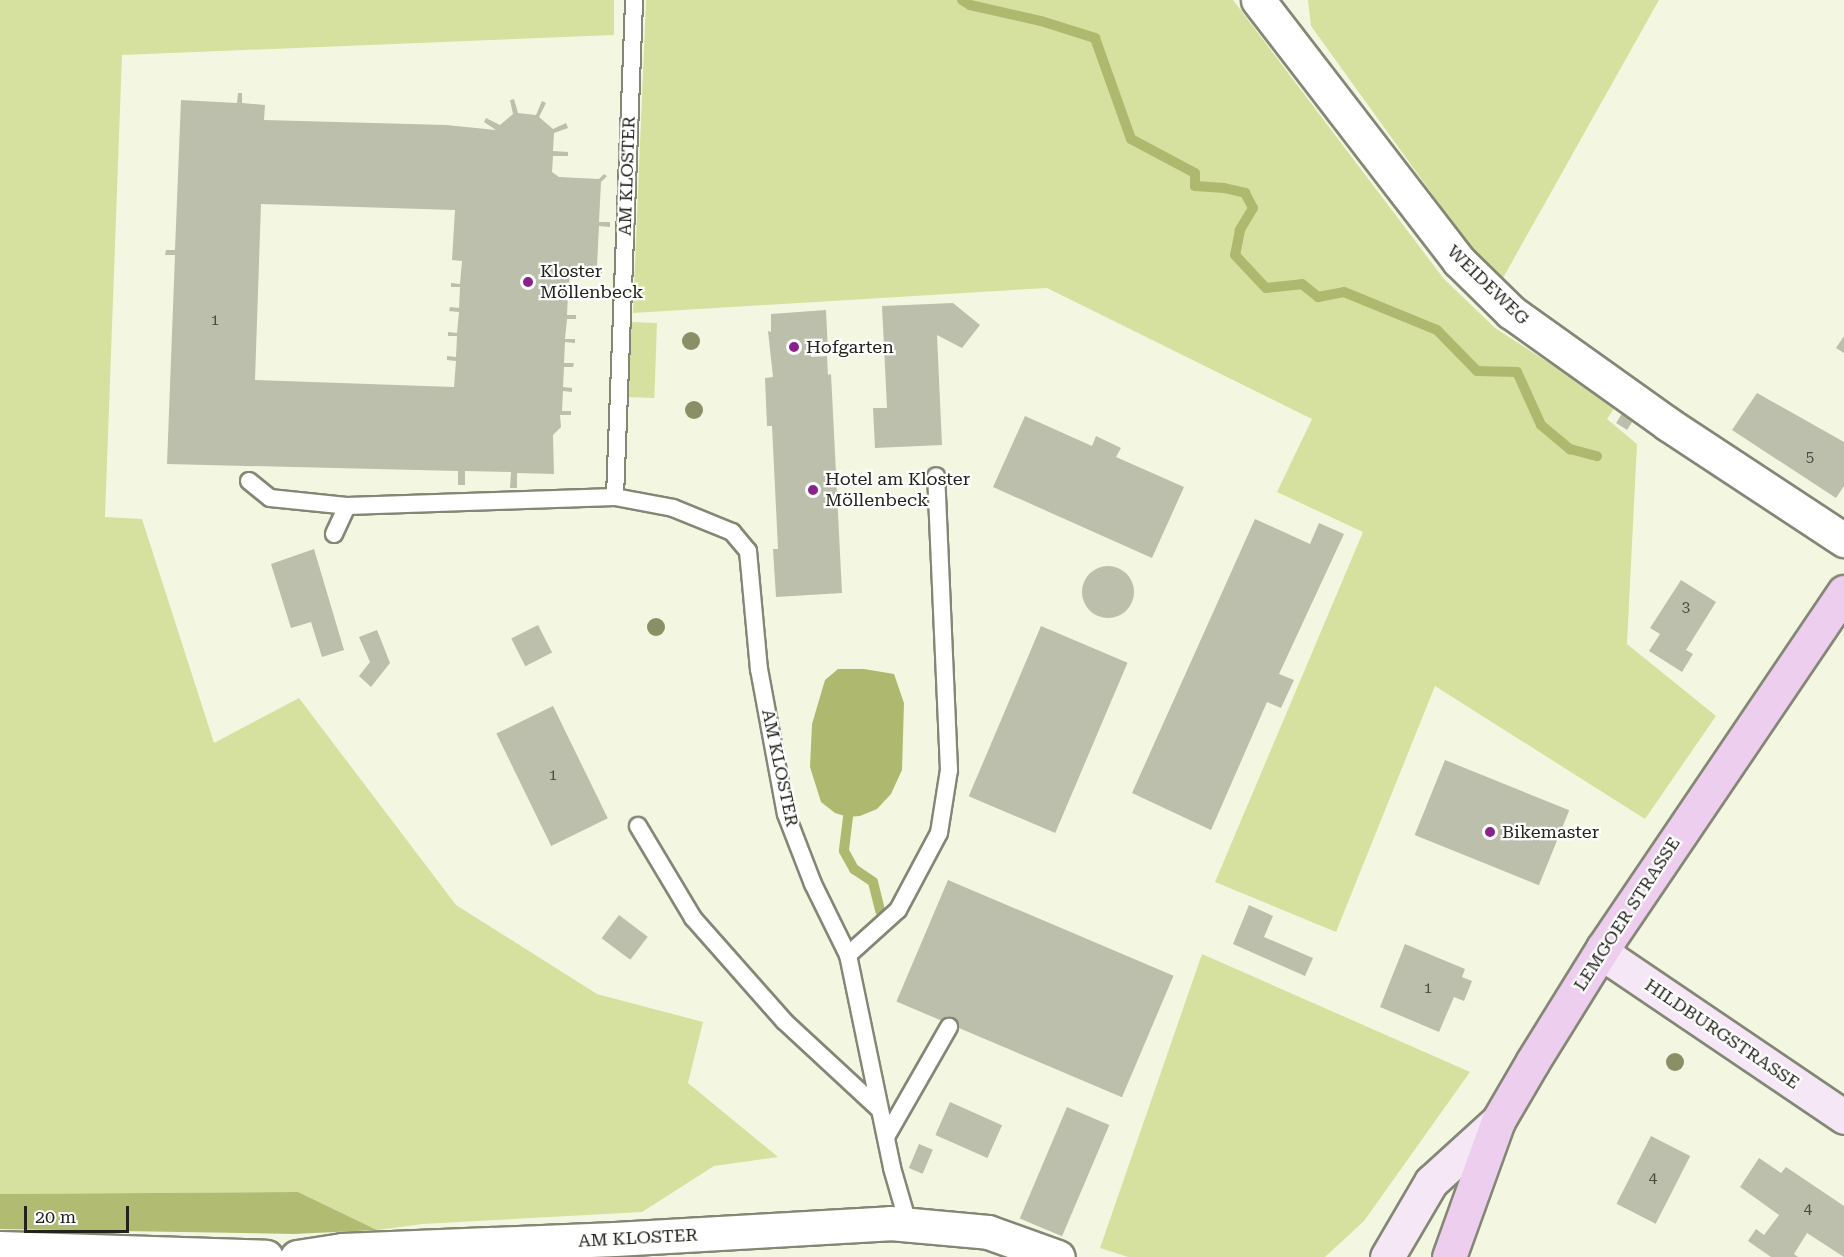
<!DOCTYPE html>
<meta charset="utf-8">
<style>
body{margin:0}
#map{position:relative;width:1844px;height:1257px;overflow:hidden;background:#f3f7e2;font-family:"Roboto Serif",serif}
div>[style]{position:absolute}
[style*='--x']{left:calc(var(--x)*1px);top:calc(var(--y)*1px);width:calc(var(--w)*1px);rotate:calc(var(--a)*1deg)}
.green>*{inset:0;background:#d6e19f;transform-origin:0 0}
.forest>*{inset:0;background:#b1bc72}
.water>*{inset:0;background:#aeb96f}
.stream>*{height:10px;margin:-5px;padding:0 5px;transform-origin:5px;border-radius:5px;background:#aeb96f}
.building>*{inset:0;background:#bbbfab;transform-origin:0 0}
.round{border-radius:50%}
.roads{filter:drop-shadow(2px 0 #848775) drop-shadow(-2px 0 #848775) drop-shadow(0 2px #848775) drop-shadow(0 -2px #848775)}
.lane>*{height:16px;margin:-8px;padding:0 8px;transform-origin:8px;border-radius:8px;background:#fff}
.street>*{height:33px;margin:-16.5px;padding:0 16.5px;transform-origin:16.5px;border-radius:16.5px;background:#fff}
.secondary>*{height:33px;margin:-16.5px;padding:0 16.5px;transform-origin:16.5px;border-radius:16.5px;background:#f6e7f6}
.primary>*{height:33px;margin:-16.5px;padding:0 16.5px;transform-origin:16.5px;border-radius:16.5px;background:#eeceee}
.trees>*{width:18px;height:18px;margin:-9px;border-radius:50%;background:#8a8f66}
.dots>*{width:16px;height:16px;translate:-50% -50%;box-sizing:border-box;border:3px solid #fff;border-radius:50%}
span{translate:-50% -50%;white-space:nowrap;text-align:center;line-height:1.15;-webkit-text-stroke:4.5px #fff;paint-order:stroke}
.number-label{font-size:15px;color:#484b40}
.number-label span{-webkit-text-stroke-width:0}
.street-label{font-size:18px;color:#22241c}
.poi-label{font-size:18px;color:#22241c}
.left{translate:0 -50%;text-align:left}
.scale{position:absolute;left:24px;top:1206px;width:105px;height:27px;box-sizing:border-box;border:3px solid #22241c;border-top:0;padding-left:8px;font-size:18px;line-height:21px;white-space:nowrap;color:#22241c;-webkit-text-stroke:4px #fff;paint-order:stroke}
</style>
<div id="map">
<div class="green">
<div style="clip-path:polygon(0 0,614px 0,614px 35px,122px 55px,105px 517px,142px 519px,214px 743px,299px 698px,456px 905px,597px 994px,703px 1022px,688px 1083px,778px 1157px,714px 1166px,642px 1212px,423px 1224px,377px 1230px,298px 1192px,0 1194px)"></div>
<div style="clip-path:polygon(646px 0,1233px 0,1444px 279px,1495px 328px,1616px 406px,1607px 419px,1637px 444px,1627px 644px,1716px 716px,1645px 819px,1435px 686px,1336px 932px,1215px 882px,1363px 532px,1277px 492px,1312px 419px,1047px 288px,633px 313px)"></div>
<div style="clip-path:polygon(1308px 0,1659px 0,1503px 278px,1471px 248px,1311px 26px)"></div>
<div style="left:629px;top:322px;width:28px;height:75px;rotate:2deg"></div>
<div style="clip-path:polygon(1202px 954px,1470px 1072px,1364px 1221px,1325px 1257px,1128px 1257px,1100px 1248px)"></div>
</div>
<div class="forest">
<div style="clip-path:polygon(298px 1192px,377px 1230px,294px 1234px,0 1229px,0 1194px)"></div>
</div>
<div class="water">
<div style="clip-path:polygon(838px 669px,864px 669px,894px 674px,904px 703px,902px 770px,891px 794px,877px 809px,860px 816px,848px 817px,835px 813px,821px 802px,810px 767px,812px 724px,825px 680px)"></div>
</div>
<div class="stream">
<div style="--x:962;--y:0;--w:9;--a:32"></div>
<div style="--x:970;--y:5;--w:73;--a:12.7"></div>
<div style="--x:1041;--y:21;--w:57;--a:17.5"></div>
<div style="--x:1095;--y:38;--w:107;--a:70.4"></div>
<div style="--x:1131;--y:139;--w:72;--a:28"></div>
<div style="--x:1195;--y:173;--w:13;--a:90"></div>
<div style="--x:1195;--y:186;--w:29;--a:4"></div>
<div style="--x:1224;--y:188;--w:22;--a:13"></div>
<div style="--x:1245;--y:193;--w:17;--a:62"></div>
<div style="--x:1253;--y:208;--w:26;--a:121"></div>
<div style="--x:1240;--y:230;--w:25;--a:101"></div>
<div style="--x:1235;--y:255;--w:45;--a:46.8"></div>
<div style="--x:1266;--y:288;--w:36;--a:-6"></div>
<div style="--x:1302;--y:284;--w:21;--a:39"></div>
<div style="--x:1318;--y:297;--w:26;--a:-11"></div>
<div style="--x:1344;--y:292;--w:100;--a:22.2"></div>
<div style="--x:1437;--y:330;--w:57;--a:45.7"></div>
<div style="--x:1477;--y:371;--w:40;--a:1.4"></div>
<div style="--x:1517;--y:372;--w:58;--a:65.6"></div>
<div style="--x:1541;--y:425;--w:38;--a:40"></div>
<div style="--x:1570;--y:449;--w:28;--a:15"></div>
<div style="--x:848;--y:817;--w:34;--a:97"></div>
<div style="--x:844;--y:851;--w:21;--a:61"></div>
<div style="--x:854;--y:869;--w:23;--a:34"></div>
<div style="--x:873;--y:882;--w:30;--a:76"></div>
</div>
<div class="building">
<div style="clip-path:polygon(evenodd,238px 93px,242px 93px,242px 103px,265px 105px,264px 120px,446px 125px,496px 130px,484px 122px,486px 118px,500px 125px,513px 114px,510px 100px,514px 99px,518px 113px,536px 115px,542px 101px,546px 103px,539px 117px,553px 129px,566px 123px,568px 128px,554px 133px,553px 151px,568px 152px,568px 156px,553px 156px,552px 172px,559px 177px,599px 179px,604px 174px,607px 176px,601px 182px,599px 222px,610px 222px,610px 227px,599px 226px,597px 266px,603px 272px,600px 275px,594px 268px,570px 268px,569px 291px,577px 291px,578px 295px,568px 294px,567px 315px,576px 315px,576px 319px,567px 319px,565px 339px,575px 339px,575px 343px,565px 342px,564px 363px,574px 363px,573px 367px,564px 367px,563px 387px,572px 388px,572px 392px,563px 391px,562px 411px,571px 411px,571px 415px,560px 415px,561px 427px,553px 435px,554px 474px,517px 473px,517px 488px,510px 488px,511px 472px,465px 471px,465px 485px,458px 485px,458px 471px,167px 464px,175px 255px,165px 255px,166px 250px,175px 250px,181px 100px,237px 103px,238px 93px,261px 204px,455px 210px,452px 260px,462px 261px,460px 284px,451px 283px,451px 287px,460px 287px,459px 308px,450px 307px,449px 311px,459px 312px,457px 333px,448px 332px,448px 336px,457px 336px,456px 357px,447px 356px,447px 360px,456px 361px,454px 387px,255px 380px,261px 204px)"></div>
<div style="clip-path:polygon(953px 303px,980px 325px,962px 348px,937px 335px,942px 445px,875px 448px,873px 408px,887px 408px,882px 306px)"></div>
<div style="clip-path:polygon(826px 310px,828px 353px,811px 354px,811px 357px,827px 356px,828px 375px,831px 374px,842px 593px,776px 597px,773px 549px,778px 549px,772px 426px,767px 426px,765px 378px,773px 377px,768px 331px,771px 332px,771px 314px)"></div>
<div style="clip-path:polygon(1844px 336px,1844px 353px,1836px 348px)"></div>
<div style="clip-path:polygon(1757px 393px,1844px 442px,1844px 486px,1836px 498px,1732px 430px)"></div>
<div style="left:1623px;top:412px;width:13px;height:13px;rotate:32deg"></div>
<div style="clip-path:polygon(1025px 416px,1092px 446px,1096px 436px,1121px 448px,1116px 457px,1184px 487px,1152px 558px,993px 487px)"></div>
<div style="clip-path:polygon(1255px 519px,1310px 544px,1319px 523px,1344px 534px,1279px 674px,1294px 680px,1281px 708px,1267px 702px,1211px 830px,1132px 793px)"></div>
<div style="clip-path:polygon(314px 549px,344px 650px,322px 657px,311px 622px,291px 628px,271px 564px)"></div>
<div class="round" style="left:1082px;top:566px;width:52px;height:52px"></div>
<div style="clip-path:polygon(1681px 580px,1716px 602px,1686px 650px,1693px 654px,1682px 672px,1649px 651px,1660px 634px,1650px 628px)"></div>
<div style="left:538px;top:625px;width:31px;height:30px;rotate:63deg"></div>
<div style="left:1041px;top:626px;width:94px;height:185px;rotate:23deg"></div>
<div style="clip-path:polygon(377px 630px,390px 663px,371px 687px,359px 676px,370px 662px,359px 637px)"></div>
<div style="left:553px;top:706px;width:125px;height:63px;rotate:64deg"></div>
<div style="left:1445px;top:760px;width:134px;height:81px;rotate:22deg"></div>
<div style="left:948px;top:880px;width:245px;height:132px;rotate:23deg"></div>
<div style="clip-path:polygon(1249px 905px,1273px 916px,1264px 937px,1313px 958px,1305px 976px,1233px 944px)"></div>
<div style="left:619px;top:915px;width:36px;height:29px;rotate:37deg"></div>
<div style="clip-path:polygon(1405px 944px,1465px 969px,1462px 977px,1472px 981px,1464px 1001px,1454px 997px,1439px 1032px,1380px 1007px)"></div>
<div style="left:950px;top:1102px;width:57px;height:36px;rotate:24deg"></div>
<div style="left:1067px;top:1107px;width:46px;height:121px;rotate:23deg"></div>
<div style="left:1651px;top:1136px;width:44px;height:76px;rotate:27deg"></div>
<div style="left:919px;top:1144px;width:15px;height:26px;rotate:23deg"></div>
<div style="clip-path:polygon(1759px 1158px,1781px 1173px,1786px 1167px,1844px 1206px,1844px 1257px,1807px 1233px,1794px 1254px,1798px 1257px,1771px 1257px,1748px 1241px,1756px 1229px,1764px 1235px,1779px 1215px,1740px 1187px)"></div>
</div>
<div class="roads">
<div class="lane">
<div style="--x:249;--y:481;--w:27;--a:39"></div>
<div style="--x:270;--y:498;--w:77;--a:5.9"></div>
<div style="--x:615;--y:497;--w:497;--a:-87.8"></div>
<div style="--x:334;--y:534;--w:31;--a:-65"></div>
<div style="--x:347;--y:506;--w:268;--a:-1.9"></div>
<div style="--x:615;--y:497;--w:59;--a:10.7"></div>
<div style="--x:673;--y:508;--w:64;--a:22.1"></div>
<div style="--x:732;--y:532;--w:25;--a:50"></div>
<div style="--x:748;--y:551;--w:119;--a:84.7"></div>
<div style="--x:759;--y:669;--w:147;--a:79.5"></div>
<div style="--x:786;--y:814;--w:75;--a:68.9"></div>
<div style="--x:813;--y:884;--w:79;--a:63.8"></div>
<div style="--x:848;--y:955;--w:217;--a:78.3"></div>
<div style="--x:892;--y:1168;--w:57;--a:73.8"></div>
<div style="--x:638;--y:826;--w:107;--a:59.1"></div>
<div style="--x:693;--y:918;--w:137;--a:48.5"></div>
<div style="--x:784;--y:1021;--w:129;--a:42.8"></div>
<div style="--x:848;--y:955;--w:67;--a:-42"></div>
<div style="--x:898;--y:910;--w:87;--a:-62"></div>
<div style="--x:939;--y:833;--w:64;--a:-81"></div>
<div style="--x:949;--y:770;--w:294;--a:-92.5"></div>
<div style="--x:886;--y:1137;--w:127;--a:-60.2"></div>
</div>
<div class="street">
<div style="--x:1258;--y:0;--w:329;--a:52.4"></div>
<div style="--x:1459;--y:261;--w:73;--a:44.4"></div>
<div style="--x:1511;--y:312;--w:193;--a:35.5"></div>
<div style="--x:1668;--y:424;--w:211;--a:33.4"></div>
<div style="--x:0;--y:1248;--w:266;--a:1.9"></div>
<div style="--x:297;--y:1257;--w:46;--a:-8.8"></div>
<div style="--x:342;--y:1250;--w:273;--a:-2.3"></div>
<div style="--x:615;--y:1239;--w:275;--a:-3.3"></div>
<div style="--x:890;--y:1223;--w:98;--a:5.2"></div>
<div style="--x:988;--y:1232;--w:74;--a:19.7"></div>
</div>
<div class="secondary">
<div style="--x:1603;--y:948;--w:17;--a:50"></div>
<div style="--x:1614;--y:961;--w:278;--a:34.1"></div>
<div style="--x:1387;--y:1257;--w:87;--a:-59.6"></div>
<div style="--x:1431;--y:1182;--w:91;--a:-42.3"></div>
</div>
<div class="primary">
<div style="--x:1449;--y:1257;--w:145;--a:-70.2"></div>
<div style="--x:1498;--y:1121;--w:69;--a:-59.7"></div>
<div style="--x:1533;--y:1061;--w:133;--a:-58.2"></div>
<div style="--x:1603;--y:948;--w:430;--a:-55.9"></div>
</div>
</div>
<div class="trees">
<div style="left:691px;top:341px"></div>
<div style="left:694px;top:410px"></div>
<div style="left:656px;top:627px"></div>
<div style="left:1675px;top:1062px"></div>
</div>
<div class="dots">
<div style="left:528px;top:282px;background:#87238b"></div>
<div style="left:794px;top:347px;background:#87238b"></div>
<div style="left:813px;top:490px;background:#87238b"></div>
<div style="left:1490px;top:832px;background:#87238b"></div>
</div>
<div class="number-label">
<span style="left:215px;top:321px">1</span>
<span style="left:1810px;top:458px">5</span>
<span style="left:1686px;top:608px">3</span>
<span style="left:553px;top:776px">1</span>
<span style="left:1428px;top:989px">1</span>
<span style="left:1653px;top:1179px">4</span>
<span style="left:1808px;top:1210px">4</span>
</div>
<div class="street-label">
<span style="left:627px;top:176px;rotate:-88deg">AM KLOSTER</span>
<span style="left:1488px;top:285px;rotate:44deg">WEIDEWEG</span>
<span style="left:780px;top:768px;rotate:78deg">AM KLOSTER</span>
<span style="left:1627px;top:914px;rotate:-57deg">LEMGOER STRASSE</span>
<span style="left:1722px;top:1034px;rotate:34deg">HILDBURGSTRASSE</span>
<span style="left:638px;top:1238px;rotate:-3deg">AM KLOSTER</span>
</div>
<div class="poi-label">
<span class="left" style="left:540px;top:282px">Kloster<br>Möllenbeck</span>
<span class="left" style="left:806px;top:347px">Hofgarten</span>
<span class="left" style="left:825px;top:490px">Hotel am Kloster<br>Möllenbeck</span>
<span class="left" style="left:1502px;top:832px">Bikemaster</span>
</div>
<div class="scale">20 m</div>
</div>
